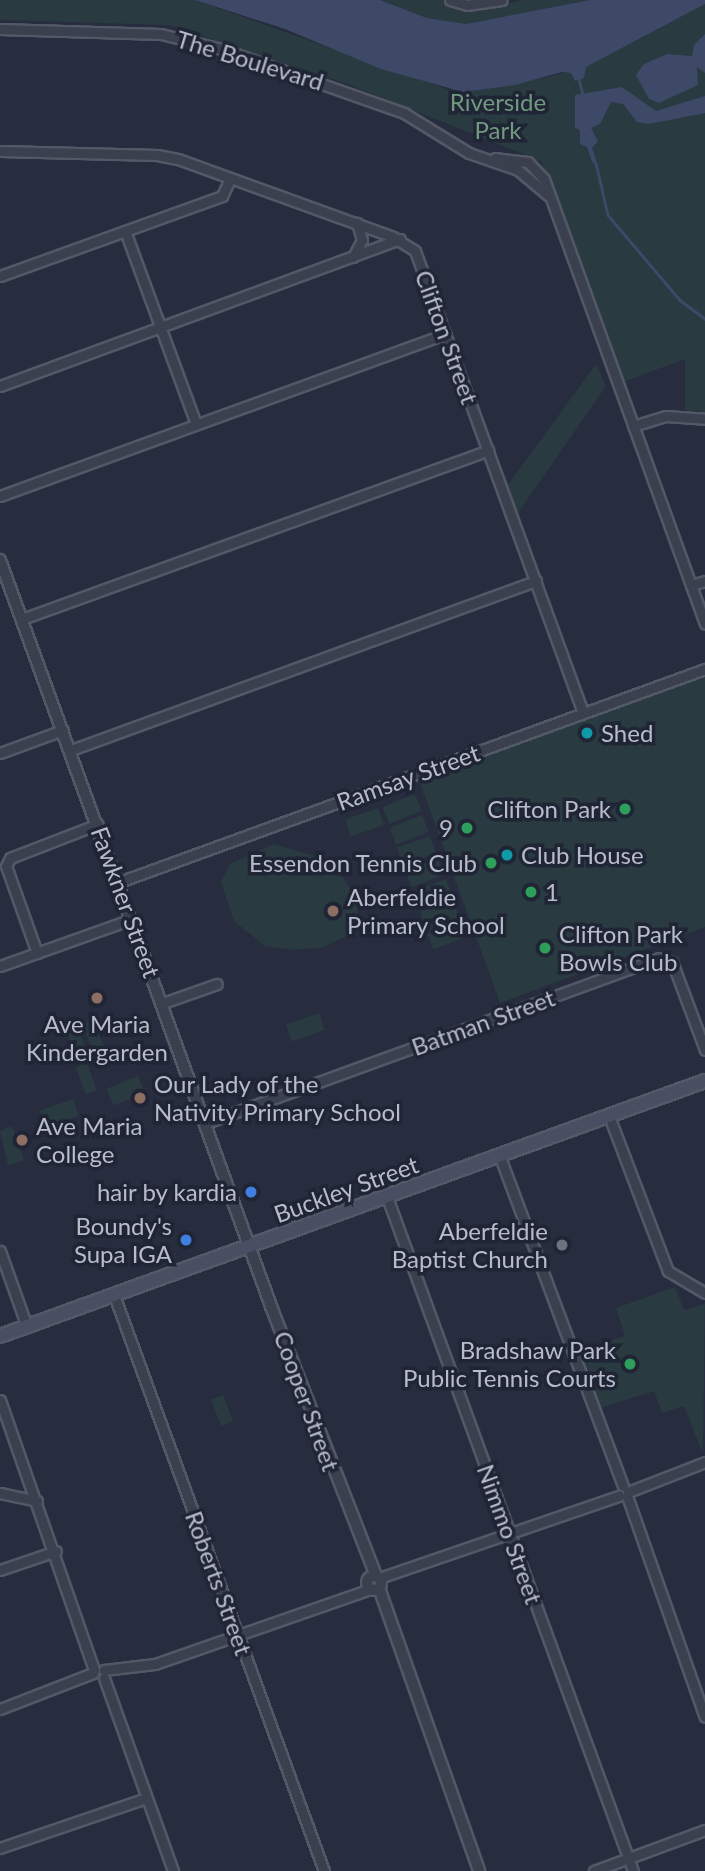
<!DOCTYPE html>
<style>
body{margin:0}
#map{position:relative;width:705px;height:1871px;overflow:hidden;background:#272d3f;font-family:Lato,sans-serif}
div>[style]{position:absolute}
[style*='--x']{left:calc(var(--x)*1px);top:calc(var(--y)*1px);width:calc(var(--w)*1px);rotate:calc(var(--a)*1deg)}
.green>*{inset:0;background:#293a40;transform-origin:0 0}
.water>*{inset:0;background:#3e4867}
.stream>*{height:2.5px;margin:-1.25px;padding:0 1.25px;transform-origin:1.25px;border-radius:1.25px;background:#3e4867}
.roads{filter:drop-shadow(2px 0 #535867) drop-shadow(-2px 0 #535867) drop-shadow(0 2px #535867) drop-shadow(0 -2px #535867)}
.minor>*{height:9px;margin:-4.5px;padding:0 4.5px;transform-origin:4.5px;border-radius:4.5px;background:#3b404f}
.tertiary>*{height:10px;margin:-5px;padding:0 5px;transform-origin:5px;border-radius:5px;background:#3b404f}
.tertiary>.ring{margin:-5px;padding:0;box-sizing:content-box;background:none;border:10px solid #3b404f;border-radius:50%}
.secondary>*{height:12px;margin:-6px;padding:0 6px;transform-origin:6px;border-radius:6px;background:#494e62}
.dots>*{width:19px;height:19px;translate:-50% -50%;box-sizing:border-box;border:4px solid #202535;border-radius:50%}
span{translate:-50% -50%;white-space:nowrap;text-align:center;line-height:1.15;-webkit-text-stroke:7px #202535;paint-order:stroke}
.street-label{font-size:24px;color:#b8bcca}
.park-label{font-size:24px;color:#709980}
.poi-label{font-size:24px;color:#b8bcca}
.left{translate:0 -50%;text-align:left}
.right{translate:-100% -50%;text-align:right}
</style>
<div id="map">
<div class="green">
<div style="clip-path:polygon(0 0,195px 0,449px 90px,541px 79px,586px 67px,705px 4px,705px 412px,685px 410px,685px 359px,623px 382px,541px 161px,345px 83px,168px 25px,0 20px)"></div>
<div style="clip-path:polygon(380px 0,449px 0,478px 11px,523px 0,590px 0,466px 24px,427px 18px)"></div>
<div style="clip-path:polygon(596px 364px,606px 386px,518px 513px,507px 486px)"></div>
<div style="clip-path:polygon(705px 675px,705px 927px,500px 1003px,418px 777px)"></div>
<div style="left:415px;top:794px;width:18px;height:35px;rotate:68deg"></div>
<div style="left:378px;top:808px;width:18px;height:35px;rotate:71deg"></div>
<div style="left:422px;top:815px;width:18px;height:35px;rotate:68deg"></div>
<div style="left:430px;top:836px;width:18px;height:35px;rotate:71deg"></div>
<div style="clip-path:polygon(274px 844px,318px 857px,340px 873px,354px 895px,359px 918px,349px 935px,324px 947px,293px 950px,265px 946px,234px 921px,221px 882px,230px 864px)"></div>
<div style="left:438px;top:859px;width:17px;height:35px;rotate:69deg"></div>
<div style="left:446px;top:879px;width:17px;height:35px;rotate:69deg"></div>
<div style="left:453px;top:900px;width:18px;height:35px;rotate:71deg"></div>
<div style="left:460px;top:921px;width:17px;height:35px;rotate:69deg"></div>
<div style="left:319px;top:1013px;width:18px;height:35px;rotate:71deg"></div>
<div style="left:93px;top:1020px;width:28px;height:12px;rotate:67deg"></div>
<div style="left:77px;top:1027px;width:28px;height:12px;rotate:67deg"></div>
<div style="left:87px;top:1063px;width:29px;height:12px;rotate:70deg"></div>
<div style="left:138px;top:1076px;width:18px;height:34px;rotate:68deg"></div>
<div style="left:73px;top:1099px;width:18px;height:35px;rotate:71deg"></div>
<div style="clip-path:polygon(12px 1126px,24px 1160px,8px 1166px,0 1131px)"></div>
<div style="clip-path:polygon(675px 1287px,684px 1310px,705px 1304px,703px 1454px,684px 1406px,662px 1413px,654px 1391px,600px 1408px,580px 1351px,625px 1336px,616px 1308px)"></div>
<div style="left:223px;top:1395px;width:28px;height:13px;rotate:69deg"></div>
</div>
<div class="water">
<div style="clip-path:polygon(195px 0,380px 0,427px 18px,466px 24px,590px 0,705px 0,705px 4px,586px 67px,584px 78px,575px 81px,571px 73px,562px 72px,515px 85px,463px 92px,381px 69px,285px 29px)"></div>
<div style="clip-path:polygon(705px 34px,705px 73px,697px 67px,698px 85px,659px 103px,649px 99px,636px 75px,644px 64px,667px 54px,692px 56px,694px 45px)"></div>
<div style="clip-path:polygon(622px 87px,656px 111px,705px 96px,705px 113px,649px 124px,637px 122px,623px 104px,611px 102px,600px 124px,591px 128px,598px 141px,592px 148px,597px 163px,593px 164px,587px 147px,580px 144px,580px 130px,575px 128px,575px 95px)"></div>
</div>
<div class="stream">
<div style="--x:579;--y:78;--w:17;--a:77"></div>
<div style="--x:596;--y:163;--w:53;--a:77"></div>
<div style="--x:608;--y:215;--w:111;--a:49.7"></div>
<div style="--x:680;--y:300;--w:31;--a:37"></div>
</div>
<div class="roads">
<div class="minor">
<div style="--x:450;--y:0;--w:18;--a:16"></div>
<div style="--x:467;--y:5;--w:35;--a:-8"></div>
<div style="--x:0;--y:29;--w:161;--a:1.8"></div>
<div style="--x:161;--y:34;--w:66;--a:14"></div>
<div style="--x:225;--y:50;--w:190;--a:19.4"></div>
<div style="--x:404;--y:113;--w:76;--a:31.6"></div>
<div style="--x:469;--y:153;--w:52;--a:19.1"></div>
<div style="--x:518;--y:170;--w:40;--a:40"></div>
<div style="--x:0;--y:151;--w:157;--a:1.5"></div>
<div style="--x:157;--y:155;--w:21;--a:11"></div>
<div style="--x:178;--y:159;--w:229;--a:19.9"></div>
<div style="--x:393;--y:237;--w:26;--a:32"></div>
<div style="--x:415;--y:251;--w:491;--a:70"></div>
<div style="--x:495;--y:158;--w:33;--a:7"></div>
<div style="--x:528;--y:162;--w:23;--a:47"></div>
<div style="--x:544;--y:179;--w:473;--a:70.1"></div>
<div style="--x:125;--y:231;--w:206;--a:69.8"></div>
<div style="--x:353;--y:257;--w:19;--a:-62"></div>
<div style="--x:362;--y:240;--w:18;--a:-106"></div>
<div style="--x:0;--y:276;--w:236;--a:-19.8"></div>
<div style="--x:222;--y:196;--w:19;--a:-65"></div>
<div style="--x:0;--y:386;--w:426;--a:-20.2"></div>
<div style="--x:633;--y:426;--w:34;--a:-17"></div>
<div style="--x:666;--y:416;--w:39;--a:4"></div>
<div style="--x:0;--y:496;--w:474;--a:-20"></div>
<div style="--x:691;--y:585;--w:15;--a:-16"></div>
<div style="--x:22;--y:619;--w:496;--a:-19.9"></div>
<div style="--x:71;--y:750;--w:495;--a:-20"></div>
<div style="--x:0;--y:753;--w:67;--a:-20.1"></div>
<div style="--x:119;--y:882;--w:624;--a:-19.98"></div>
<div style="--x:37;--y:953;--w:92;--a:-109.6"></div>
<div style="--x:6;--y:866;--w:9;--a:-63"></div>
<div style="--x:10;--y:858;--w:94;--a:-21.1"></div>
<div style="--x:0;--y:966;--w:140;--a:-19.6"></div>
<div style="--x:163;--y:1003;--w:57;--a:-19.4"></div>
<div style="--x:609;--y:1116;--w:166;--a:69.2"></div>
<div style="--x:668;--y:1271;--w:43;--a:30.7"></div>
<div style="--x:206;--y:1123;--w:482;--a:-20"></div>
<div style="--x:659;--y:958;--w:14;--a:17"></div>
<div style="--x:672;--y:962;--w:94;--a:69.4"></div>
<div style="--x:500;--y:1157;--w:351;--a:69.5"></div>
<div style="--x:387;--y:1197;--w:717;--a:69.95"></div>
<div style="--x:0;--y:1251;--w:81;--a:70.4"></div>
<div style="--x:114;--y:1295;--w:613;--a:69.97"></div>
<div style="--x:0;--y:1400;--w:286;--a:70.8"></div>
<div style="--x:628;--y:1492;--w:83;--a:-21.3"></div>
<div style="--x:0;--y:1493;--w:38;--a:12"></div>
<div style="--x:627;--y:1496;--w:234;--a:70.6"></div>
<div style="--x:0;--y:1570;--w:59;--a:-18.7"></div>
<div style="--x:379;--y:1578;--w:254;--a:-18.9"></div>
<div style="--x:104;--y:1670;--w:51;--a:-6.7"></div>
<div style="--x:155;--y:1664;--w:228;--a:-19.2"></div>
<div style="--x:104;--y:1678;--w:205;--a:70.3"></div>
<div style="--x:0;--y:1709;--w:100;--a:-21.2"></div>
<div style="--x:0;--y:1848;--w:154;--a:-18.9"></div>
<div style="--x:594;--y:1871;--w:118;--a:-20.3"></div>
</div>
<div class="tertiary">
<div style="--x:0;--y:560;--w:797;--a:70.04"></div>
<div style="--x:272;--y:1309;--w:287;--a:68.7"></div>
<div class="ring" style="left:367px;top:1576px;width:4px;height:4px"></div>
<div style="--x:379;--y:1588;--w:300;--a:70.5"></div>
</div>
<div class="secondary">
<div style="--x:0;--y:1336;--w:750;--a:-19.89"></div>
</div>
</div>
<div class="dots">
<div style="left:587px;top:733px;background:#0f9aa8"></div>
<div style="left:625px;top:809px;background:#2e9e5b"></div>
<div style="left:467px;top:828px;background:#2e9e5b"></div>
<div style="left:507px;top:855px;background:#0f9aa8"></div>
<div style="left:491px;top:863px;background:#2e9e5b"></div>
<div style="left:531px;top:892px;background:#2e9e5b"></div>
<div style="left:333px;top:911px;background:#8d6e63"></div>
<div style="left:545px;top:948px;background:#2e9e5b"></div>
<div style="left:97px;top:998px;background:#8d6e63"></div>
<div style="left:140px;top:1098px;background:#8d6e63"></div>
<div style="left:22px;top:1140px;background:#8d6e63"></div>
<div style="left:251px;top:1192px;background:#3f7fe0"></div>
<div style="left:186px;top:1240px;background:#3f7fe0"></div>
<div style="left:562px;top:1245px;background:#6b7280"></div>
<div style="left:630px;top:1364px;background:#2e9e5b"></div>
</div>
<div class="street-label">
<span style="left:250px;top:60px;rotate:17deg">The Boulevard</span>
<span style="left:447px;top:337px;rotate:70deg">Clifton Street</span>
<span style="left:408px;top:777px;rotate:-20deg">Ramsay Street</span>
<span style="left:126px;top:902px;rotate:70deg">Fawkner Street</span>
<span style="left:483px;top:1022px;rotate:-20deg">Batman Street</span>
<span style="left:346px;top:1189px;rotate:-20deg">Buckley Street</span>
<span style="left:307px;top:1401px;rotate:70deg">Cooper Street</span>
<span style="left:510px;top:1534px;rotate:70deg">Nimmo Street</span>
<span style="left:219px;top:1583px;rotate:70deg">Roberts Street</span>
</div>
<div class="park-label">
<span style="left:498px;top:116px">Riverside<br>Park</span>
</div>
<div class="poi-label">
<span class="left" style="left:601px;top:733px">Shed</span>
<span class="right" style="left:611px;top:809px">Clifton Park</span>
<span class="right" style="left:453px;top:828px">9</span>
<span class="left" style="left:521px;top:855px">Club House</span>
<span class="right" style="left:477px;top:863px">Essendon Tennis Club</span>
<span class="left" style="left:545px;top:892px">1</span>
<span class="left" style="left:347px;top:911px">Aberfeldie<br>Primary School</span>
<span class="left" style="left:559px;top:948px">Clifton Park<br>Bowls Club</span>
<span style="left:97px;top:1038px">Ave Maria<br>Kindergarden</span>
<span class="left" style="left:154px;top:1098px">Our Lady of the<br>Nativity Primary School</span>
<span class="left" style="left:36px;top:1140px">Ave Maria<br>College</span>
<span class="right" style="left:237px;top:1192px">hair by kardia</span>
<span class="right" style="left:172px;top:1240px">Boundy's<br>Supa IGA</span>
<span class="right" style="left:548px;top:1245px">Aberfeldie<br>Baptist Church</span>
<span class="right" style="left:616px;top:1364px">Bradshaw Park<br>Public Tennis Courts</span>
</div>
</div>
